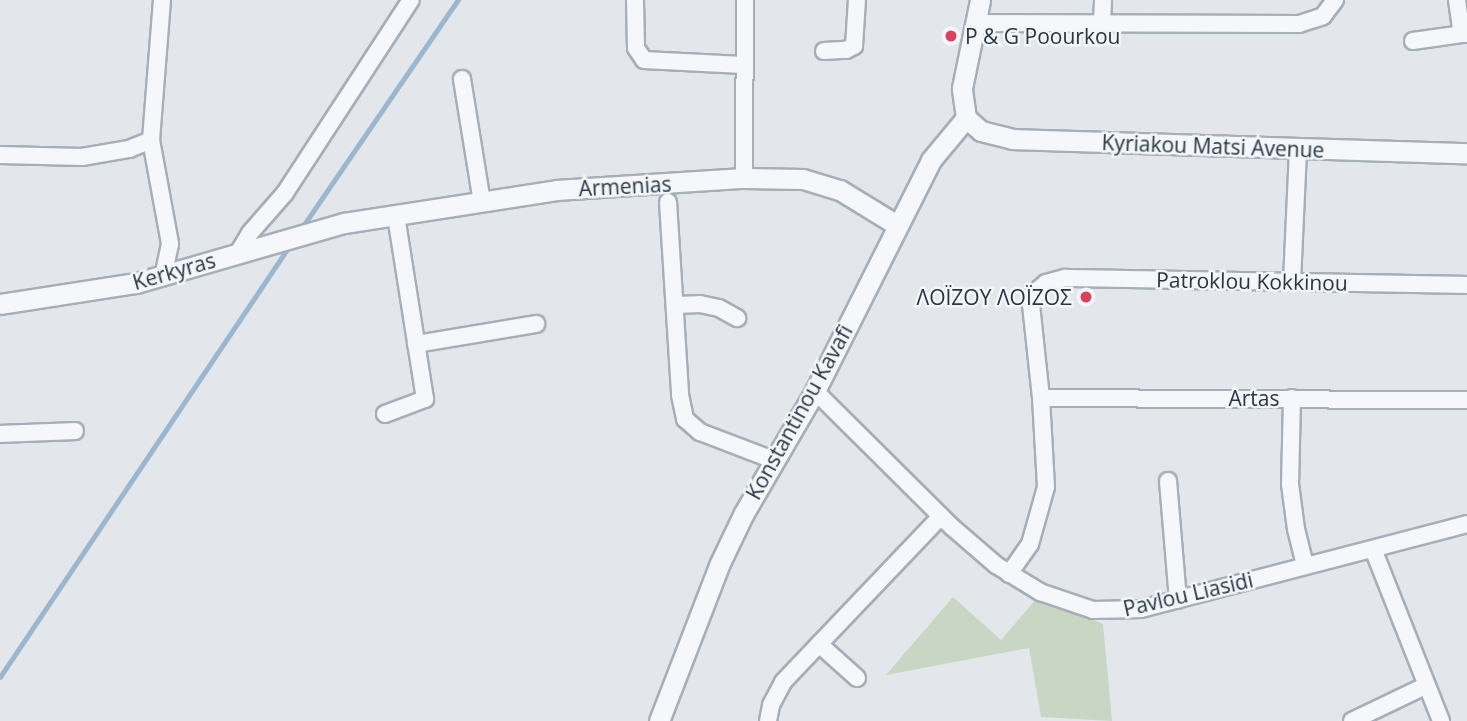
<!DOCTYPE html>
<meta charset="utf-8">
<style>
body{margin:0}
#map{position:relative;width:1467px;height:721px;overflow:hidden;background:#e3e7ec;font-family:"Open Sans",sans-serif}
div>[style]{position:absolute}
[style*='--x']{left:calc(var(--x)*1px);top:calc(var(--y)*1px);width:calc(var(--w)*1px);rotate:calc(var(--a)*1deg)}
.green>*{inset:0;background:#c9d6c3}
.stream>*{height:4.5px;margin:-2.25px;padding:0 2.25px;transform-origin:2.25px;border-radius:2.25px;background:#9cb6ce}
.roads{filter:drop-shadow(2px 0 #a7aeb7) drop-shadow(-2px 0 #a7aeb7) drop-shadow(0 2px #a7aeb7) drop-shadow(0 -2px #a7aeb7)}
.minor>*{height:16px;margin:-8px;padding:0 8px;transform-origin:8px;border-radius:8px;background:#f6f7fa}
.tertiary>*{height:19px;margin:-9.5px;padding:0 9.5px;transform-origin:9.5px;border-radius:9.5px;background:#f6f7fa}
.dots>*{width:19px;height:19px;translate:-50% -50%;box-sizing:border-box;border:4px solid #f3f6f9;border-radius:50%}
span{translate:-50% -50%;white-space:nowrap;text-align:center;line-height:1.15;-webkit-text-stroke:5px #f3f6f9;paint-order:stroke}
.poi-label{font-size:21px;color:#293445}
.left{translate:0 -50%;text-align:left}
.right{translate:-100% -50%;text-align:right}
.street-label{font-size:21px;color:#293445}
</style>
<div id="map">
<div class="green">
<div style="clip-path:polygon(953px 597px,1001px 640px,1038px 597px,1103px 624px,1112px 721px,1041px 717px,1029px 648px,886px 675px)"></div>
</div>
<div class="stream">
<div style="--x:301;--y:229;--w:278;--a:-55.6"></div>
<div style="--x:0;--y:677;--w:520;--a:-56.13"></div>
</div>
<div class="roads">
<div class="minor">
<div style="--x:162;--y:0;--w:140;--a:94.5"></div>
<div style="--x:151;--y:140;--w:106;--a:79.6"></div>
<div style="--x:170;--y:244;--w:30;--a:102"></div>
<div style="--x:635;--y:0;--w:48;--a:88.8"></div>
<div style="--x:636;--y:48;--w:14;--a:56"></div>
<div style="--x:644;--y:60;--w:99;--a:2.9"></div>
<div style="--x:1457;--y:0;--w:34;--a:82"></div>
<div style="--x:1462;--y:34;--w:5;--a:0"></div>
<div style="--x:1102;--y:21;--w:21;--a:-87"></div>
<div style="--x:977;--y:23;--w:322;--a:0.2"></div>
<div style="--x:1299;--y:24;--w:25;--a:-18"></div>
<div style="--x:1323;--y:16;--w:20;--a:-53"></div>
<div style="--x:1413;--y:41;--w:49;--a:-8.1"></div>
<div style="--x:824;--y:51;--w:22;--a:-3"></div>
<div style="--x:846;--y:50;--w:9;--a:-27"></div>
<div style="--x:854;--y:46;--w:46;--a:-86.3"></div>
<div style="--x:462;--y:79;--w:125;--a:80.8"></div>
<div style="--x:0;--y:155;--w:82;--a:1.4"></div>
<div style="--x:82;--y:157;--w:48;--a:-9.7"></div>
<div style="--x:129;--y:149;--w:24;--a:-22"></div>
<div style="--x:744;--y:178;--w:178;--a:-89.7"></div>
<div style="--x:668;--y:202;--w:193;--a:86.4"></div>
<div style="--x:680;--y:395;--w:25;--a:78"></div>
<div style="--x:685;--y:419;--w:20;--a:41"></div>
<div style="--x:700;--y:432;--w:81;--a:20.9"></div>
<div style="--x:238;--y:253;--w:23;--a:-59"></div>
<div style="--x:250;--y:233;--w:53;--a:-48.8"></div>
<div style="--x:285;--y:193;--w:230;--a:-56.9"></div>
<div style="--x:1292;--y:282;--w:132;--a:-87.4"></div>
<div style="--x:675;--y:305;--w:25;--a:-2"></div>
<div style="--x:700;--y:304;--w:19;--a:12"></div>
<div style="--x:719;--y:308;--w:21;--a:29"></div>
<div style="--x:416;--y:344;--w:122;--a:-9.5"></div>
<div style="--x:815;--y:391;--w:193;--a:44.8"></div>
<div style="--x:952;--y:527;--w:58;--a:40.8"></div>
<div style="--x:996;--y:565;--w:52;--a:31.5"></div>
<div style="--x:1040;--y:592;--w:56;--a:18.8"></div>
<div style="--x:1093;--y:610;--w:48;--a:-1.2"></div>
<div style="--x:1141;--y:609;--w:337;--a:-14.6"></div>
<div style="--x:1041;--y:398;--w:426;--a:0.3"></div>
<div style="--x:1292;--y:398;--w:86;--a:91.3"></div>
<div style="--x:1290;--y:484;--w:45;--a:82.4"></div>
<div style="--x:1296;--y:529;--w:37;--a:76"></div>
<div style="--x:385;--y:414;--w:43;--a:-20.6"></div>
<div style="--x:425;--y:399;--w:186;--a:-99"></div>
<div style="--x:0;--y:434;--w:75;--a:-2.3"></div>
<div style="--x:1168;--y:481;--w:119;--a:85.2"></div>
<div style="--x:1373;--y:549;--w:185;--a:68.4"></div>
<div style="--x:1009;--y:574;--w:37;--a:-55"></div>
<div style="--x:1030;--y:544;--w:59;--a:-74.3"></div>
<div style="--x:1046;--y:487;--w:89;--a:-93.2"></div>
<div style="--x:1041;--y:398;--w:94;--a:-96.1"></div>
<div style="--x:1031;--y:305;--w:18;--a:-63"></div>
<div style="--x:1039;--y:289;--w:9;--a:-41"></div>
<div style="--x:1046;--y:283;--w:20;--a:-15"></div>
<div style="--x:1065;--y:278;--w:402;--a:1"></div>
<div style="--x:819;--y:644;--w:51;--a:41.8"></div>
<div style="--x:768;--y:721;--w:16;--a:-79"></div>
<div style="--x:771;--y:705;--w:26;--a:-62"></div>
<div style="--x:783;--y:682;--w:229;--a:-46.4"></div>
<div style="--x:1352;--y:721;--w:81;--a:-25.6"></div>
</div>
<div class="tertiary">
<div style="--x:966;--y:118;--w:20;--a:41"></div>
<div style="--x:981;--y:131;--w:32;--a:14"></div>
<div style="--x:1012;--y:139;--w:455;--a:1.8"></div>
<div style="--x:966;--y:118;--w:30;--a:-98"></div>
<div style="--x:962;--y:88;--w:90;--a:-78.4"></div>
<div style="--x:0;--y:304;--w:138;--a:-8.8"></div>
<div style="--x:136;--y:283;--w:216;--a:-16.1"></div>
<div style="--x:344;--y:223;--w:215;--a:-8.8"></div>
<div style="--x:556;--y:190;--w:188;--a:-3.7"></div>
<div style="--x:744;--y:178;--w:59;--a:1"></div>
<div style="--x:803;--y:179;--w:39;--a:17"></div>
<div style="--x:840;--y:190;--w:67;--a:31.6"></div>
<div style="--x:659;--y:721;--w:169;--a:-68.9"></div>
<div style="--x:720;--y:563;--w:55;--a:-64.4"></div>
<div style="--x:744;--y:513;--w:141;--a:-59.8"></div>
<div style="--x:815;--y:391;--w:258;--a:-63.3"></div>
<div style="--x:931;--y:160;--w:55;--a:-50.2"></div>
</div>
</div>
<div class="dots">
<div style="left:951px;top:36px;background:#d7425d"></div>
<div style="left:1086px;top:297px;background:#d7425d"></div>
</div>
<div class="poi-label">
<span class="left" style="left:965px;top:36px">P &amp; G Poourkou</span>
<span class="right" style="left:1072px;top:297px">ΛΟΪΖΟΥ ΛΟΪΖΟΣ</span>
</div>
<div class="street-label">
<span style="left:1213px;top:146px;rotate:2deg">Kyriakou Matsi Avenue</span>
<span style="left:625px;top:186px;rotate:-3deg">Armenias</span>
<span style="left:174px;top:271px;rotate:-16deg">Kerkyras</span>
<span style="left:1252px;top:281px;rotate:1deg">Patroklou Kokkinou</span>
<span style="left:1254px;top:398px">Artas</span>
<span style="left:799px;top:412px;rotate:-61deg">Konstantinou Kavafi</span>
<span style="left:1188px;top:594px;rotate:-13deg">Pavlou Liasidi</span>
</div>
</div>
